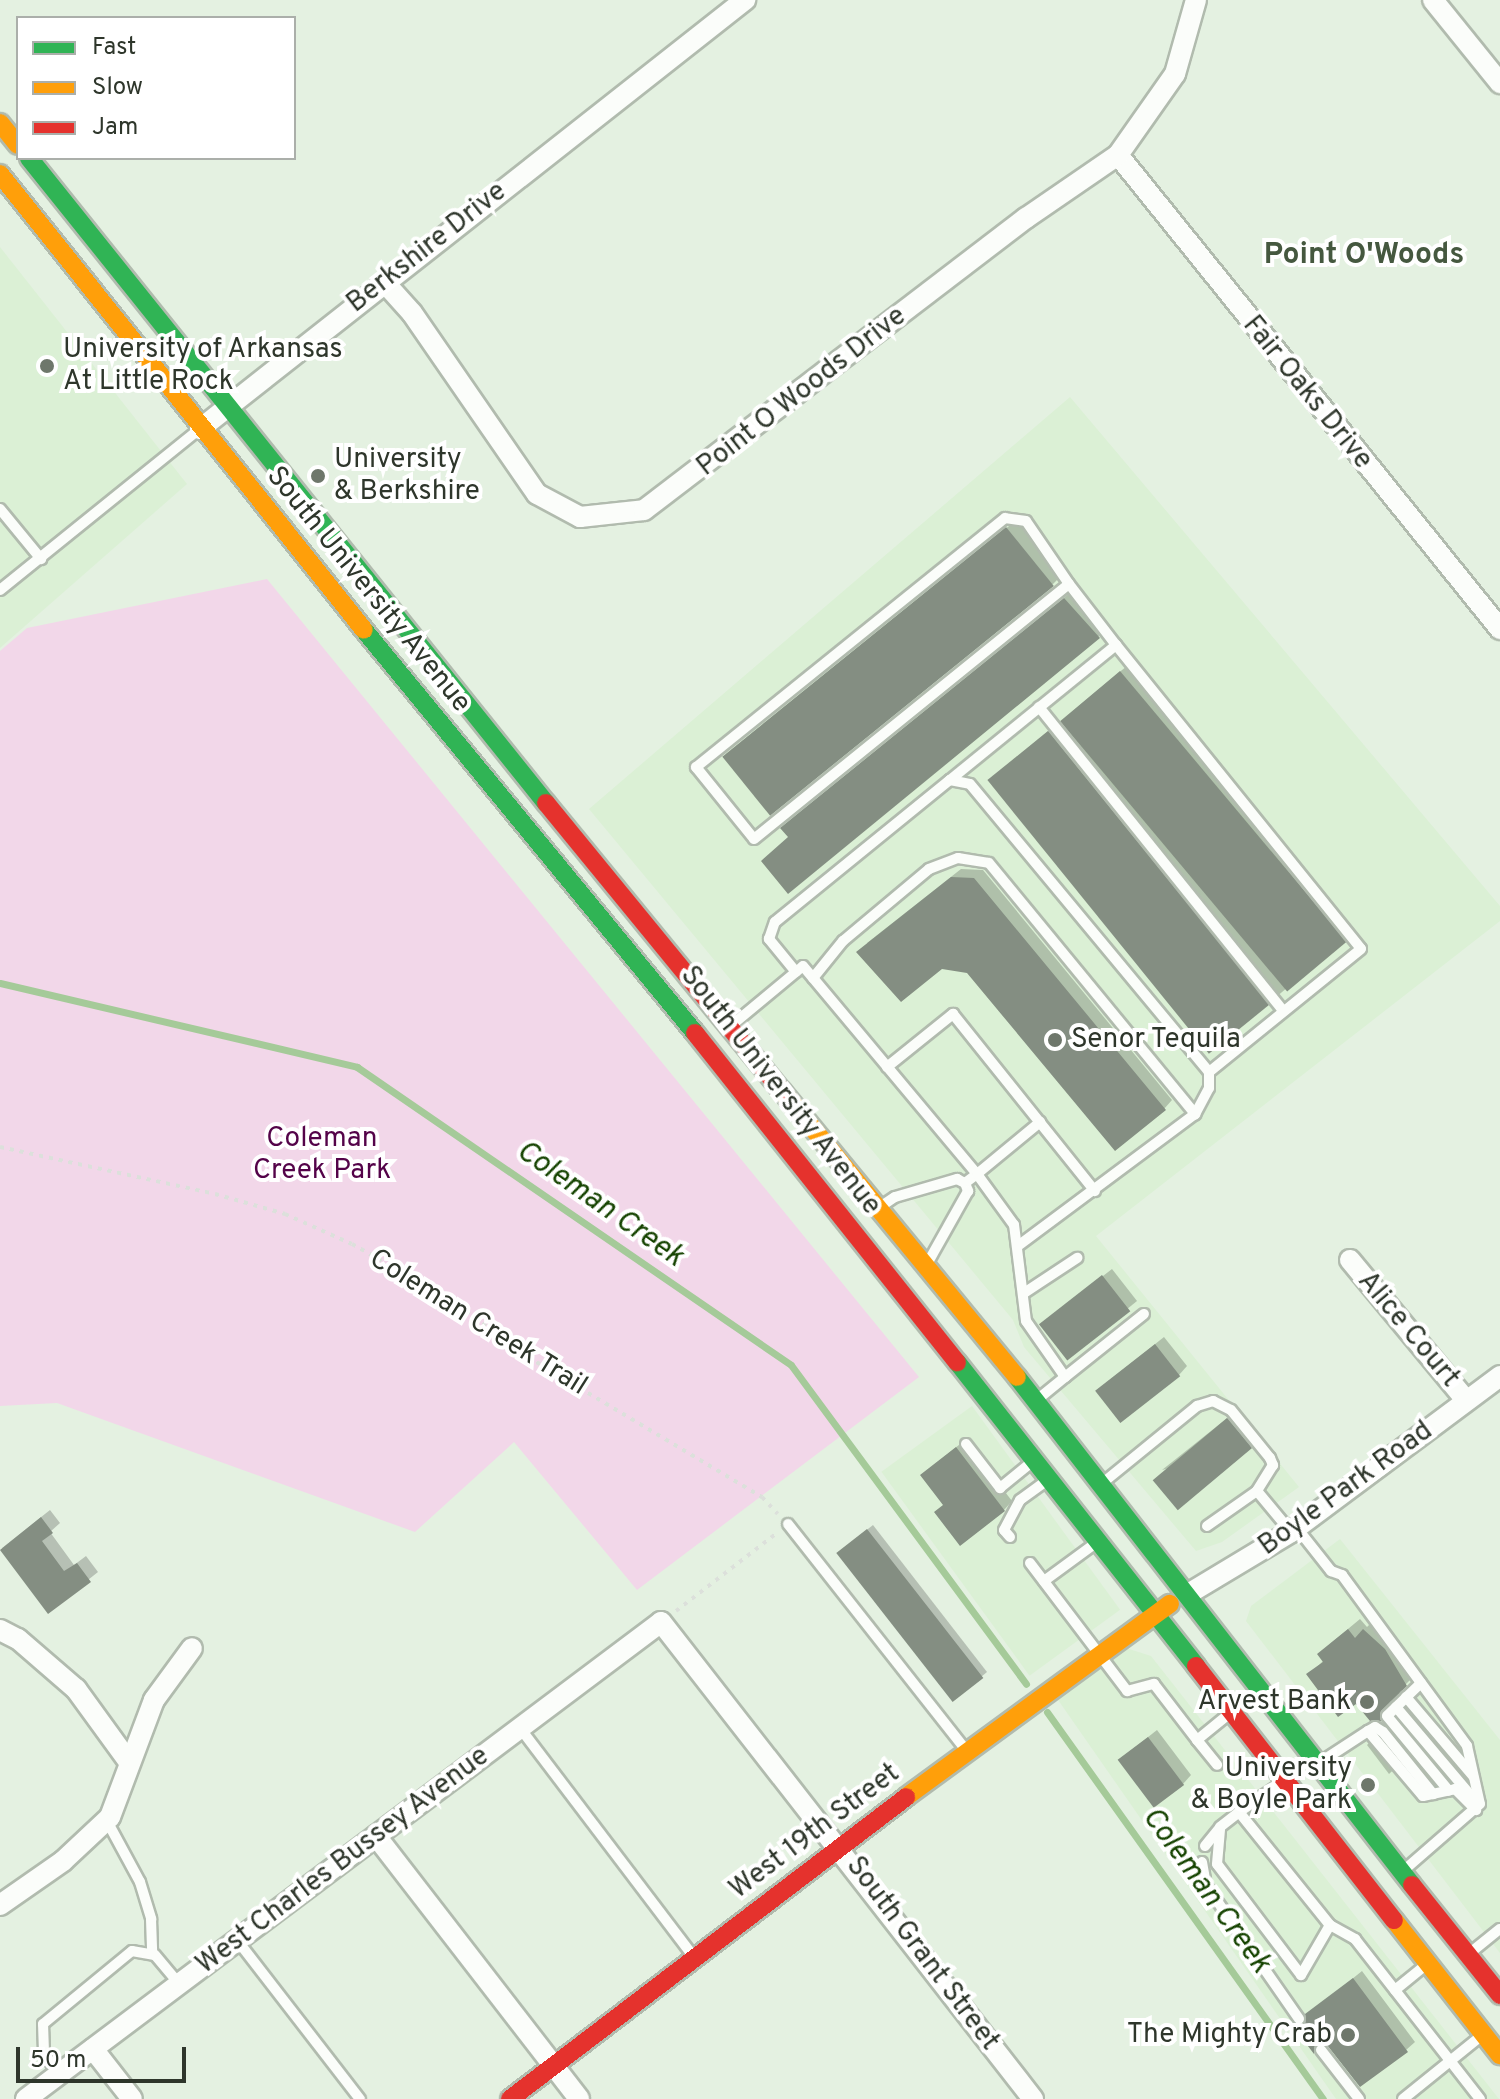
<!DOCTYPE html>
<style>
body{margin:0}
#map{position:relative;width:1500px;height:2099px;overflow:hidden;background:#e4f1e1;font-family:Overpass,sans-serif}
div>[style]{position:absolute}
[style*='--x']{left:calc(var(--x)*1px);top:calc(var(--y)*1px);width:calc(var(--w)*1px);rotate:calc(var(--a)*1deg)}
.built>*{inset:0;background:#dbf0d5;transform-origin:0 0}
.green>*{inset:0;background:#f2d7e9}
.shadow>*{inset:0;background:#0003}
.stream>*{height:7px;margin:-3.5px;padding:0 3.5px;transform-origin:3.5px;border-radius:3.5px;background:#a5ca99}
.building>*{inset:0;background:#848e82;transform-origin:0 0}
.path>*{height:4px;margin-top:-2px;transform-origin:0;background:repeating-linear-gradient(90deg,#dce0db 0 4px,transparent 0 10px)}
.roads{filter:drop-shadow(2px 0 #b1bbae) drop-shadow(-2px 0 #b1bbae) drop-shadow(0 2px #b1bbae) drop-shadow(0 -2px #b1bbae)}
.lane>*{height:10px;margin:-5px;padding:0 5px;transform-origin:5px;border-radius:5px;background:#fbfdfa}
.street>*{height:20px;margin:-10px;padding:0 10px;transform-origin:10px;border-radius:10px;background:#fbfdfa}
.fast>*{height:18px;margin:-9px;padding:0 9px;transform-origin:9px;border-radius:9px;background:#30b455}
.slow>*{height:18px;margin:-9px;padding:0 9px;transform-origin:9px;border-radius:9px;background:#ff9f0a}
.jam>*{height:18px;margin:-9px;padding:0 9px;transform-origin:9px;border-radius:9px;background:#e5322d}
.dots>*{width:22px;height:22px;translate:-50% -50%;box-sizing:border-box;border:4px solid #fff;border-radius:50%}
span{translate:-50% -50%;white-space:nowrap;text-align:center;line-height:1.15;-webkit-text-stroke:8px #fff;paint-order:stroke}
.street-label{font-size:28px;color:#2e362b}
.poi-label{font-size:28px;color:#2e362b}
.left{translate:0 -50%;text-align:left}
.right{translate:-100% -50%;text-align:right}
.park-label{font-size:28px;color:#540349}
.neighbourhood-label{font-size:30px;color:#45583f;font-weight:700}
.water-label{font-size:30px;color:#154300;font-style:italic}
.legend{position:absolute;left:16px;top:16px;width:280px;height:144px;box-sizing:border-box;background:#fff;border:2px solid #abafaa;margin:0;padding:10px 14px;list-style:none;font-size:24px;color:#2e362b}
.legend li{display:flex;align-items:center;gap:16px;height:40px}
.legend b{width:40px;border:2px solid #abafaa}
.scale{position:absolute;left:16px;top:2047px;width:170px;height:36px;box-sizing:border-box;border:4px solid #2e362b;border-top:0;padding-left:10px;font-size:24px;line-height:28px;white-space:nowrap;color:#2e362b;-webkit-text-stroke:6px #fff;paint-order:stroke}
</style>
<div id="map">
<div class="built">
<div style="clip-path:polygon(0 247px,187px 484px,0 648px)"></div>
<div style="clip-path:polygon(1070px 397px,1500px 906px,1500px 921px,1096px 1236px,1299px 1487px,1222px 1542px,1196px 1551px,1024px 1347px,1013px 1320px,589px 809px)"></div>
<div style="left:972px;top:1406px;width:252px;height:112px;rotate:54deg"></div>
<div style="clip-path:polygon(1340px 1539px,1500px 1740px,1500px 1953px,1246px 1621px,1251px 1606px)"></div>
<div style="clip-path:polygon(1123px 1647px,1151px 1656px,1499px 2099px,1336px 2099px,1056px 1697px)"></div>
</div>
<div class="green">
<div style="clip-path:polygon(267px 579px,919px 1377px,637px 1590px,514px 1442px,415px 1532px,57px 1403px,0 1406px,0 651px,27px 628px)"></div>
</div>
<div class="shadow">
<div style="clip-path:polygon(1019px 518px,1064px 573px,1053px 584px,737px 746px)"></div>
<div style="clip-path:polygon(1076px 588px,1109px 626px,1098px 637px,794px 817px)"></div>
<div style="clip-path:polygon(1133px 661px,1355px 930px,1268px 1004px,990px 779px)"></div>
<div style="clip-path:polygon(961px 869px,983px 870px,1172px 1100px,1164px 1109px,968px 972px,867px 943px)"></div>
<div style="clip-path:polygon(1112px 1269px,1137px 1301px,1067px 1358px,1050px 1317px)"></div>
<div style="clip-path:polygon(1164px 1337px,1187px 1366px,1179px 1375px,1106px 1383px)"></div>
<div style="clip-path:polygon(1236px 1411px,1259px 1438px,1250px 1447px,1162px 1470px)"></div>
<div style="clip-path:polygon(965px 1440px,1012px 1501px,1004px 1510px,945px 1504px,922px 1475px)"></div>
<div style="clip-path:polygon(50px 1510px,60px 1523px,50px 1532px,74px 1565px,86px 1556px,98px 1572px,49px 1611px,2px 1548px)"></div>
<div style="clip-path:polygon(873px 1525px,987px 1672px,981px 1677px,844px 1548px)"></div>
<div style="clip-path:polygon(1360px 1619px,1367px 1627px,1375px 1619px,1396px 1638px,1417px 1673px,1392px 1698px,1392px 1708px,1380px 1719px,1309px 1675px,1324px 1660px,1331px 1643px)"></div>
<div style="clip-path:polygon(1157px 1730px,1191px 1775px,1183px 1784px,1129px 1752px)"></div>
<div style="clip-path:polygon(1377px 1735px,1403px 1761px,1389px 1774px,1367px 1745px)"></div>
<div style="clip-path:polygon(1362px 1971px,1415px 2042px,1406px 2050px,1323px 2042px,1314px 2051px,1295px 2025px)"></div>
</div>
<div class="stream">
<div style="--x:0;--y:983;--w:367;--a:13.2"></div>
<div style="--x:357;--y:1067;--w:526;--a:34.47"></div>
<div style="--x:791;--y:1365;--w:396;--a:53.6"></div>
<div style="--x:1047;--y:1712;--w:475;--a:54.5"></div>
</div>
<div class="building">
<div style="left:1006px;top:527px;width:76px;height:365px;rotate:51deg"></div>
<div style="clip-path:polygon(1064px 598px,1100px 638px,788px 894px,761px 861px,788px 837px,780px 828px)"></div>
<div style="left:1120px;top:671px;width:353px;height:78px;rotate:50deg"></div>
<div style="left:1048px;top:731px;width:352px;height:78px;rotate:51deg"></div>
<div style="clip-path:polygon(951px 877px,974px 878px,1166px 1110px,1115px 1151px,967px 973px,942px 969px,901px 1002px,856px 952px)"></div>
<div style="left:1102px;top:1275px;width:46px;height:80px;rotate:52deg"></div>
<div style="left:1155px;top:1344px;width:41px;height:76px;rotate:52deg"></div>
<div style="left:1227px;top:1418px;width:39px;height:97px;rotate:50deg"></div>
<div style="clip-path:polygon(956px 1447px,1005px 1511px,960px 1546px,934px 1512px,943px 1505px,920px 1475px)"></div>
<div style="clip-path:polygon(41px 1517px,53px 1533px,42px 1541px,64px 1571px,77px 1563px,91px 1582px,48px 1614px,0 1550px)"></div>
<div style="left:867px;top:1529px;width:189px;height:39px;rotate:52deg"></div>
<div style="clip-path:polygon(1348px 1629px,1355px 1638px,1363px 1629px,1385px 1649px,1407px 1686px,1381px 1711px,1381px 1721px,1370px 1721px,1356px 1704px,1338px 1717px,1306px 1674px,1323px 1662px,1317px 1654px)"></div>
<div style="left:1148px;top:1737px;width:60px;height:38px;rotate:53deg"></div>
<div style="clip-path:polygon(1353px 1978px,1408px 2052px,1360px 2087px,1327px 2045px,1317px 2043px,1314px 2054px,1292px 2025px,1304px 2025px,1305px 2014px)"></div>
</div>
<div class="path">
<div style="--x:0;--y:1147;--w:220;--a:12.3"></div>
<div style="--x:215;--y:1194;--w:73;--a:15.9"></div>
<div style="--x:285;--y:1214;--w:73;--a:24.1"></div>
<div style="--x:352;--y:1244;--w:103;--a:29.1"></div>
<div style="--x:442;--y:1294;--w:107;--a:36.2"></div>
<div style="--x:528;--y:1357;--w:273;--a:30.9"></div>
<div style="--x:762;--y:1497;--w:23;--a:47"></div>
<div style="--x:676;--y:1611;--w:128;--a:-37.7"></div>
</div>
<div class="roads">
<div class="lane">
<div style="--x:0;--y:509;--w:65;--a:50.6"></div>
<div style="--x:1069;--y:584;--w:76;--a:-124.3"></div>
<div style="--x:1026;--y:521;--w:21;--a:-172"></div>
<div style="--x:1005;--y:518;--w:397;--a:141.1"></div>
<div style="--x:696;--y:767;--w:92;--a:51.1"></div>
<div style="--x:754;--y:839;--w:405;--a:-39"></div>
<div style="--x:1069;--y:584;--w:77;--a:52.4"></div>
<div style="--x:0;--y:590;--w:255;--a:-38.9"></div>
<div style="--x:1039;--y:707;--w:389;--a:51.2"></div>
<div style="--x:950;--y:780;--w:214;--a:-39.1"></div>
<div style="--x:1116;--y:645;--w:390;--a:51.1"></div>
<div style="--x:1361;--y:949;--w:196;--a:141"></div>
<div style="--x:796;--y:972;--w:43;--a:-129.3"></div>
<div style="--x:769;--y:939;--w:18;--a:-71"></div>
<div style="--x:775;--y:922;--w:225;--a:-39.1"></div>
<div style="--x:950;--y:780;--w:20;--a:11"></div>
<div style="--x:970;--y:784;--w:374;--a:50.3"></div>
<div style="--x:1209;--y:1072;--w:16;--a:90"></div>
<div style="--x:1209;--y:1088;--w:30;--a:118"></div>
<div style="--x:1195;--y:1114;--w:221;--a:143.3"></div>
<div style="--x:813;--y:978;--w:48;--a:-51"></div>
<div style="--x:843;--y:941;--w:112;--a:-39.9"></div>
<div style="--x:929;--y:869;--w:31;--a:-21"></div>
<div style="--x:958;--y:858;--w:31;--a:9"></div>
<div style="--x:989;--y:863;--w:325;--a:50.6"></div>
<div style="--x:732;--y:1025;--w:92;--a:-39.7"></div>
<div style="--x:803;--y:966;--w:271;--a:50.1"></div>
<div style="--x:977;--y:1174;--w:15;--a:143"></div>
<div style="--x:887;--y:1067;--w:85;--a:-38.8"></div>
<div style="--x:953;--y:1014;--w:227;--a:51.3"></div>
<div style="--x:880;--y:1207;--w:18;--a:-34"></div>
<div style="--x:895;--y:1197;--w:65;--a:-16.2"></div>
<div style="--x:957;--y:1179;--w:9;--a:27"></div>
<div style="--x:965;--y:1183;--w:9;--a:69"></div>
<div style="--x:968;--y:1191;--w:84;--a:119.3"></div>
<div style="--x:1024;--y:1293;--w:64;--a:-33.4"></div>
<div style="--x:1065;--y:1377;--w:101;--a:-38.6"></div>
<div style="--x:1038;--y:1399;--w:35;--a:-39"></div>
<div style="--x:1065;--y:1377;--w:68;--a:-124.9"></div>
<div style="--x:1026;--y:1321;--w:97;--a:-97.1"></div>
<div style="--x:1014;--y:1225;--w:63;--a:-126"></div>
<div style="--x:977;--y:1174;--w:82;--a:-39.5"></div>
<div style="--x:966;--y:1444;--w:56;--a:52.3"></div>
<div style="--x:1000;--y:1488;--w:43;--a:-39.3"></div>
<div style="--x:1105;--y:1481;--w:119;--a:-39.2"></div>
<div style="--x:1197;--y:1406;--w:17;--a:-17"></div>
<div style="--x:1213;--y:1401;--w:20;--a:27"></div>
<div style="--x:1231;--y:1410;--w:62;--a:50.9"></div>
<div style="--x:1270;--y:1458;--w:8;--a:67"></div>
<div style="--x:1273;--y:1465;--w:31;--a:122"></div>
<div style="--x:788;--y:1524;--w:286;--a:51.8"></div>
<div style="--x:1207;--y:1526;--w:61;--a:-35"></div>
<div style="--x:1257;--y:1491;--w:53;--a:50.3"></div>
<div style="--x:1297;--y:1528;--w:55;--a:51.7"></div>
<div style="--x:1331;--y:1571;--w:12;--a:20"></div>
<div style="--x:1342;--y:1575;--w:212;--a:53.8"></div>
<div style="--x:1467;--y:1746;--w:59;--a:77.4"></div>
<div style="--x:1480;--y:1804;--w:102;--a:139"></div>
<div style="--x:1010;--y:1537;--w:9;--a:-131"></div>
<div style="--x:1004;--y:1530;--w:34;--a:-62"></div>
<div style="--x:1020;--y:1500;--w:36;--a:-36"></div>
<div style="--x:1030;--y:1563;--w:161;--a:52.8"></div>
<div style="--x:1127;--y:1691;--w:28;--a:-15"></div>
<div style="--x:1154;--y:1684;--w:71;--a:52.5"></div>
<div style="--x:1197;--y:1740;--w:43;--a:-39.3"></div>
<div style="--x:1044;--y:1581;--w:66;--a:-36.3"></div>
<div style="--x:1421;--y:1683;--w:47;--a:135.9"></div>
<div style="--x:1387;--y:1716;--w:97;--a:50.4"></div>
<div style="--x:1406;--y:1697;--w:104;--a:49.7"></div>
<div style="--x:1396;--y:1707;--w:127;--a:49.8"></div>
<div style="--x:520;--y:1728;--w:288;--a:52.8"></div>
<div style="--x:1368;--y:1731;--w:8;--a:-30"></div>
<div style="--x:1375;--y:1727;--w:9;--a:32"></div>
<div style="--x:1383;--y:1732;--w:80;--a:51.1"></div>
<div style="--x:1197;--y:1740;--w:32;--a:51"></div>
<div style="--x:1319;--y:1763;--w:59;--a:-33.1"></div>
<div style="--x:1368;--y:1731;--w:85;--a:49.8"></div>
<div style="--x:1423;--y:1796;--w:33;--a:-12"></div>
<div style="--x:1455;--y:1789;--w:30;--a:45"></div>
<div style="--x:1239;--y:1812;--w:145;--a:51.2"></div>
<div style="--x:1330;--y:1925;--w:58;--a:120.1"></div>
<div style="--x:1301;--y:1975;--w:139;--a:-127.1"></div>
<div style="--x:1217;--y:1864;--w:37;--a:-85"></div>
<div style="--x:1220;--y:1827;--w:24;--a:-38"></div>
<div style="--x:1239;--y:1812;--w:52;--a:-34"></div>
<div style="--x:107;--y:1821;--w:69;--a:61.6"></div>
<div style="--x:140;--y:1882;--w:39;--a:73"></div>
<div style="--x:151;--y:1919;--w:35;--a:88"></div>
<div style="--x:1205;--y:1846;--w:22;--a:-51"></div>
<div style="--x:1202;--y:1862;--w:23;--a:80"></div>
<div style="--x:1206;--y:1885;--w:163;--a:55.2"></div>
<div style="--x:1330;--y:1925;--w:29;--a:29"></div>
<div style="--x:1355;--y:1939;--w:203;--a:52"></div>
<div style="--x:237;--y:1940;--w:201;--a:52.3"></div>
<div style="--x:1470;--y:1953;--w:38;--a:-39"></div>
<div style="--x:1395;--y:1990;--w:41;--a:-39.1"></div>
<div style="--x:1321;--y:2050;--w:62;--a:52.2"></div>
<div style="--x:58;--y:2075;--w:27;--a:-121"></div>
<div style="--x:44;--y:2052;--w:28;--a:-92"></div>
<div style="--x:43;--y:2024;--w:115;--a:-39.4"></div>
<div style="--x:132;--y:1951;--w:23;--a:10"></div>
<div style="--x:155;--y:1955;--w:38;--a:50"></div>
<div style="--x:1403;--y:2099;--w:100;--a:-38.9"></div>
</div>
<div class="street">
<div style="--x:1433;--y:0;--w:107;--a:51.1"></div>
<div style="--x:1118;--y:155;--w:609;--a:51.13"></div>
<div style="--x:385;--y:283;--w:40;--a:48"></div>
<div style="--x:412;--y:313;--w:220;--a:55.4"></div>
<div style="--x:537;--y:494;--w:49;--a:28.1"></div>
<div style="--x:580;--y:517;--w:64;--a:-6.2"></div>
<div style="--x:644;--y:510;--w:481;--a:-37.4"></div>
<div style="--x:1026;--y:218;--w:112;--a:-34.4"></div>
<div style="--x:1118;--y:155;--w:99;--a:-54.9"></div>
<div style="--x:1175;--y:74;--w:77;--a:-74.2"></div>
<div style="--x:200;--y:429;--w:694;--a:-38.21"></div>
<div style="--x:1350;--y:1260;--w:182;--a:50.4"></div>
<div style="--x:1188;--y:1594;--w:120;--a:-31"></div>
<div style="--x:1291;--y:1532;--w:261;--a:-36.7"></div>
<div style="--x:0;--y:1630;--w:20;--a:27"></div>
<div style="--x:18;--y:1639;--w:77;--a:40.8"></div>
<div style="--x:76;--y:1689;--w:90;--a:54"></div>
<div style="--x:376;--y:1836;--w:332;--a:52.3"></div>
<div style="--x:0;--y:1905;--w:77;--a:-34.9"></div>
<div style="--x:63;--y:1861;--w:64;--a:-43.1"></div>
<div style="--x:110;--y:1817;--w:125;--a:-69.4"></div>
<div style="--x:154;--y:1700;--w:64;--a:-53.8"></div>
<div style="--x:93;--y:2049;--w:63;--a:52"></div>
<div style="--x:26;--y:2099;--w:794;--a:-36.91"></div>
<div style="--x:661;--y:1622;--w:605;--a:52.05"></div>
</div>
<div class="fast">
<div style="--x:29;--y:158;--w:827;--a:51.29"></div>
<div style="--x:364;--y:630;--w:522;--a:50.6"></div>
<div style="--x:957;--y:1362;--w:387;--a:51.8"></div>
<div style="--x:1017;--y:1377;--w:643;--a:52.13"></div>
</div>
<div class="slow">
<div style="--x:0;--y:123;--w:28;--a:51"></div>
<div style="--x:0;--y:174;--w:583;--a:51.4"></div>
<div style="--x:782;--y:1091;--w:370;--a:50.6"></div>
<div style="--x:906;--y:1797;--w:327;--a:-36.2"></div>
<div style="--x:1394;--y:1920;--w:172;--a:51.9"></div>
</div>
<div class="jam">
<div style="--x:546;--y:803;--w:372;--a:50.7"></div>
<div style="--x:695;--y:1033;--w:421;--a:51.5"></div>
<div style="--x:1196;--y:1666;--w:322;--a:52.1"></div>
<div style="--x:1412;--y:1885;--w:141;--a:51.3"></div>
<div style="--x:510;--y:2099;--w:498;--a:-37.3"></div>
</div>
</div>
<div class="dots">
<div style="left:47px;top:366px;background:#6e776b"></div>
<div style="left:318px;top:476px;background:#6e776b"></div>
<div style="left:1055px;top:1040px;background:#6e776b"></div>
<div style="left:1367px;top:1702px;background:#6e776b"></div>
<div style="left:1368px;top:1785px;background:#6e776b"></div>
<div style="left:1348px;top:2035px;background:#6e776b"></div>
</div>
<div class="street-label">
<span style="left:427px;top:248px;rotate:-38deg">Berkshire Drive</span>
<span style="left:802px;top:392px;rotate:-38deg">Point O Woods Drive</span>
<span style="left:1307px;top:393px;rotate:51deg">Fair Oaks Drive</span>
<span style="left:368px;top:590px;rotate:51deg">South University Avenue</span>
<span style="left:780px;top:1091px;rotate:52deg">South University Avenue</span>
<span style="left:478px;top:1323px;rotate:32deg">Coleman Creek Trail</span>
<span style="left:1408px;top:1330px;rotate:50deg">Alice Court</span>
<span style="left:1346px;top:1489px;rotate:-36deg">Boyle Park Road</span>
<span style="left:815px;top:1832px;rotate:-37deg">West 19th Street</span>
<span style="left:343px;top:1861px;rotate:-37deg">West Charles Bussey Avenue</span>
<span style="left:922px;top:1954px;rotate:53deg">South Grant Street</span>
</div>
<div class="poi-label">
<span class="left" style="left:63px;top:366px">University of Arkansas<br>At Little Rock</span>
<span class="left" style="left:334px;top:476px">University<br>&amp; Berkshire</span>
<span class="left" style="left:1071px;top:1040px">Senor Tequila</span>
<span class="right" style="left:1351px;top:1702px">Arvest Bank</span>
<span class="right" style="left:1352px;top:1785px">University<br>&amp; Boyle Park</span>
<span class="right" style="left:1332px;top:2035px">The Mighty Crab</span>
</div>
<div class="park-label">
<span style="left:322px;top:1155px">Coleman<br>Creek Park</span>
</div>
<div class="neighbourhood-label">
<span style="left:1364px;top:256px">Point O'Woods</span>
</div>
<div class="water-label">
<span style="left:599px;top:1205px;rotate:35deg">Coleman Creek</span>
<span style="left:1205px;top:1891px;rotate:54deg">Coleman Creek</span>
</div>
<ul class="legend">
<li><b style="height:10px;background:#30b455"></b>Fast</li>
<li><b style="height:10px;background:#ff9f0a"></b>Slow</li>
<li><b style="height:10px;background:#e5322d"></b>Jam</li>
</ul>
<div class="scale">50 m</div>
</div>
